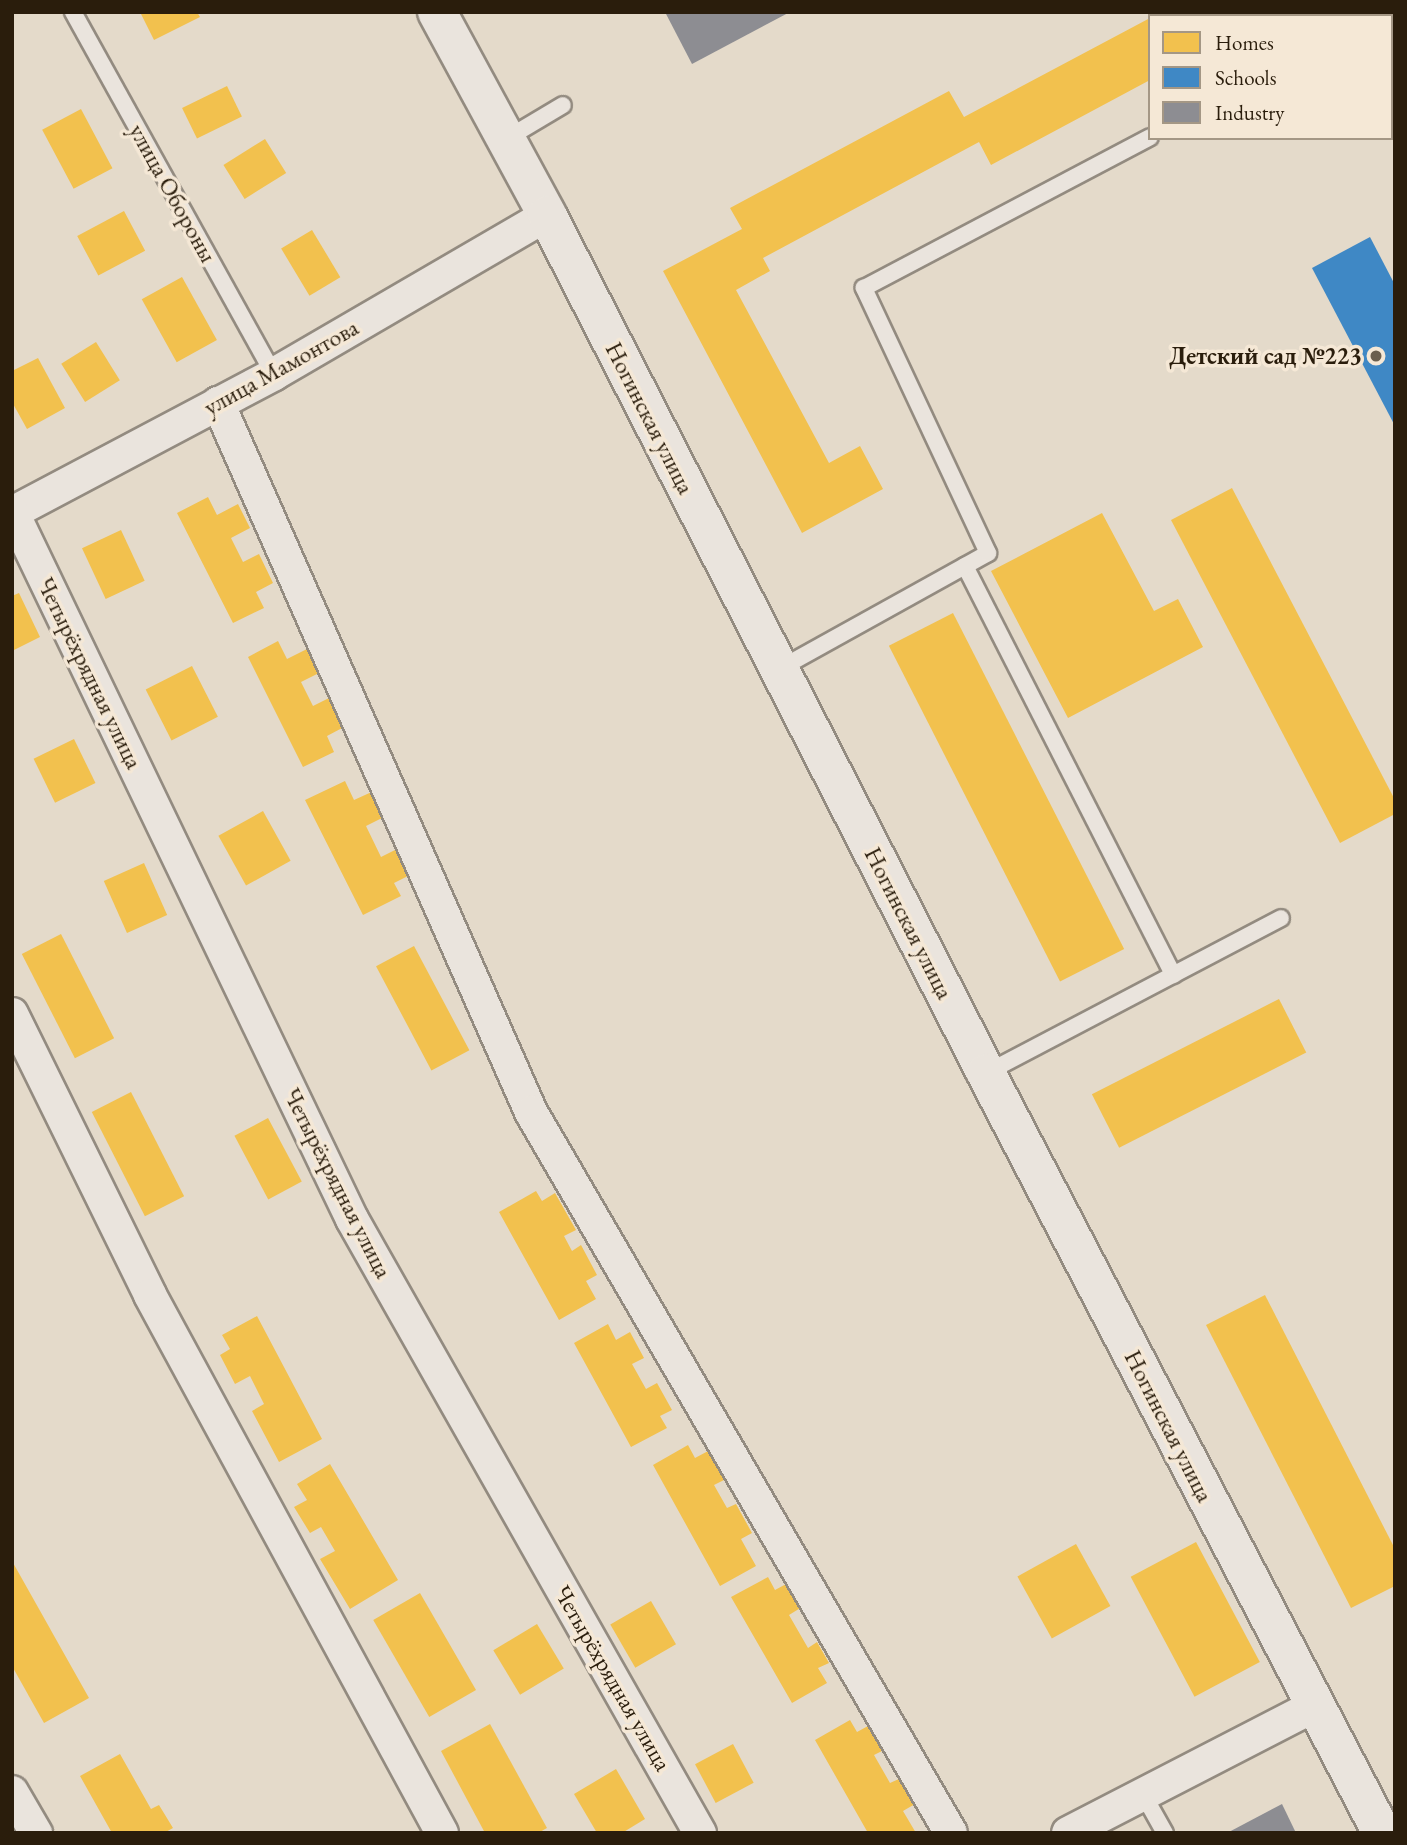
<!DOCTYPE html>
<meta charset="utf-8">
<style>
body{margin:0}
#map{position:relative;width:1407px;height:1845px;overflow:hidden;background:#e4daca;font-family:"EB Garamond",serif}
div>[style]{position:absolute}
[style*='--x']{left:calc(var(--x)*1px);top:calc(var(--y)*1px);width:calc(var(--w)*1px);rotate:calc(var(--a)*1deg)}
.homes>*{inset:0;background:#f2c14e;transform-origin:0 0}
.schools>*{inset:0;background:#3f88c5}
.industry>*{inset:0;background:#8d8d92}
.roads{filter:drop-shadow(2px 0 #938b80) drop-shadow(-2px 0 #938b80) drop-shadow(0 2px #938b80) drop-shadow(0 -2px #938b80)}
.lane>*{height:16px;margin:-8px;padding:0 8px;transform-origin:8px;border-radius:8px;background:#eae4dd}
.street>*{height:32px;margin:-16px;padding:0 16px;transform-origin:16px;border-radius:16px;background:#eae4dd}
.secondary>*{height:38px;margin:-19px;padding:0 19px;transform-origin:19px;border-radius:19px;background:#eae4dd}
.dots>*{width:19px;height:19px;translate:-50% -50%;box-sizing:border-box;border:4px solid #f5e8d6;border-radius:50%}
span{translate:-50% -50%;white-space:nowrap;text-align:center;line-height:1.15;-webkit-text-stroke:7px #f5e8d6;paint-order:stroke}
.street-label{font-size:24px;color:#2a1d0c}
.poi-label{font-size:24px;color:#2a1d0c;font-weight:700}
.right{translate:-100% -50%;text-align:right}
.frame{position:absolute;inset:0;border:14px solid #2a1d0c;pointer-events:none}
.legend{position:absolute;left:1148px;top:14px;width:245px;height:126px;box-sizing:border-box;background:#f5e8d6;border:2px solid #a49785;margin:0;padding:9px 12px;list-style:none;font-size:21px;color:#2a1d0c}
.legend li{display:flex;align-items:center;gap:14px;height:35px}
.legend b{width:35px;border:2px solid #a49785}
</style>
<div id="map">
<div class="homes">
<div style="clip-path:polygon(140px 12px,197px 12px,200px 17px,154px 40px)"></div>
<div style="clip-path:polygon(1160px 12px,1219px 12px,1213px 16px,1153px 16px)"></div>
<div style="clip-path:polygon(1150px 18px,1150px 80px,991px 165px,979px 142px,763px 258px,770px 271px,736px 290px,829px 463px,860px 446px,883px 489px,802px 533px,663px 271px,742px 229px,730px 208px,949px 91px,964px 117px)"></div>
<div style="left:227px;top:86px;width:34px;height:50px;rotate:64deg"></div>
<div style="left:81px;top:109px;width:67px;height:44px;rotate:62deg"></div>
<div style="left:265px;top:139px;width:40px;height:49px;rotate:58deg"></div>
<div style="left:124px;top:211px;width:45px;height:53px;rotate:62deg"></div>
<div style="left:312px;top:230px;width:55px;height:36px;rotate:59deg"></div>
<div style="left:182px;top:277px;width:72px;height:46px;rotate:61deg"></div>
<div style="left:96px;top:342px;width:45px;height:41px;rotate:58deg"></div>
<div style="clip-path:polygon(38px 358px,65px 408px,27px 429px,12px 402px,12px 371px)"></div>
<div style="clip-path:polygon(1232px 488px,1395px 800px,1395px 814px,1340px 843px,1171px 520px)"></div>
<div style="clip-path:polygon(208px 497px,217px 515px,238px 504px,250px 528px,231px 538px,243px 562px,259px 554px,273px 583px,256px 592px,264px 608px,233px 623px,177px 513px)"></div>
<div style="clip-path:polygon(1102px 513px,1154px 611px,1178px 599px,1203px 647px,1068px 718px,991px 571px)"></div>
<div style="left:121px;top:530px;width:56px;height:43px;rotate:65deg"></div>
<div style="clip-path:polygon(19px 593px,40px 637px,12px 651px,12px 596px)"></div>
<div style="left:953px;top:613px;width:377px;height:72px;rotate:63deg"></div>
<div style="clip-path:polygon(278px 641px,287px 659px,309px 648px,321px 672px,301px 682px,313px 706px,329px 698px,344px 727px,327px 736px,334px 752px,303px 767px,248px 657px)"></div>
<div style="left:192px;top:666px;width:57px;height:52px;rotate:63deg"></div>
<div style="left:74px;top:739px;width:49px;height:45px;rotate:64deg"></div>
<div style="clip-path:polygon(345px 781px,354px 800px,376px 790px,388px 815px,366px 826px,381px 857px,399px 848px,412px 874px,394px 883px,401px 896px,363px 915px,305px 800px)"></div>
<div style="left:263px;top:811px;width:57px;height:51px;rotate:61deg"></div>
<div style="left:144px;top:863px;width:57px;height:44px;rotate:66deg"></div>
<div style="left:61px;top:934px;width:117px;height:44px;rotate:63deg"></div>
<div style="left:414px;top:946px;width:118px;height:43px;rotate:62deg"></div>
<div style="left:1279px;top:999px;width:60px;height:210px;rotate:63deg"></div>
<div style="left:131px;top:1092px;width:117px;height:44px;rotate:63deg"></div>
<div style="left:268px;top:1118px;width:72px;height:38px;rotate:62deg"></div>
<div style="clip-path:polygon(536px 1191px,542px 1201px,555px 1193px,576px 1230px,564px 1236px,572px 1251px,581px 1245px,597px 1275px,586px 1281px,596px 1299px,559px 1320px,499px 1212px)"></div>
<div style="clip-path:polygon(1265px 1295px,1395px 1549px,1395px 1586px,1351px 1608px,1206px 1325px)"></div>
<div style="clip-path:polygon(257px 1316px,322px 1439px,279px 1462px,252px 1411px,264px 1404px,250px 1376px,235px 1384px,220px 1355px,230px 1349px,222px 1335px)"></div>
<div style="clip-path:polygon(608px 1324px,616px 1340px,630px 1332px,644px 1358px,632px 1364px,646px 1389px,657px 1383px,672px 1410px,660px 1416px,667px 1428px,631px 1447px,574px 1343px)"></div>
<div style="clip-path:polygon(688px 1445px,695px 1458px,710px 1450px,726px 1479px,714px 1485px,727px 1508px,736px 1504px,752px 1533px,741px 1539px,756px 1566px,720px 1586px,653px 1465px)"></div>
<div style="clip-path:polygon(330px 1464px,398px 1580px,350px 1609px,320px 1559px,335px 1551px,321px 1527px,310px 1533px,294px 1507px,307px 1500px,297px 1484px)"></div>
<div style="left:1196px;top:1542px;width:136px;height:74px;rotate:62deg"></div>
<div style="left:1076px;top:1544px;width:71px;height:67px;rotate:61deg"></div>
<div style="clip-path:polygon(12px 1561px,89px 1698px,44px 1723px,12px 1666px)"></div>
<div style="clip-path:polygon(768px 1577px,775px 1590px,788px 1583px,802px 1607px,789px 1615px,808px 1648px,817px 1642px,829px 1663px,818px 1668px,827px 1683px,792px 1703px,731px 1597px)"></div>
<div style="left:420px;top:1593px;width:112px;height:54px;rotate:60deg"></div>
<div style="left:651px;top:1601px;width:50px;height:47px;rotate:60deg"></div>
<div style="left:537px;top:1624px;width:52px;height:51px;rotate:59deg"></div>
<div style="clip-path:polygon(850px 1720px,857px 1732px,868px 1726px,882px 1751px,874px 1755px,890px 1783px,901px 1778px,915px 1804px,903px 1811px,916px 1833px,868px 1833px,815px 1740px)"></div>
<div style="clip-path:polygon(490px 1724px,547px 1828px,538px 1833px,485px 1833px,441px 1751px)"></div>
<div style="left:733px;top:1744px;width:44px;height:43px;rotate:62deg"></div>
<div style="clip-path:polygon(120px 1754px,151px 1809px,159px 1805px,173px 1828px,164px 1833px,112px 1833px,80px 1776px)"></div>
<div style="clip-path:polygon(616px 1769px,645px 1819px,622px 1833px,597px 1833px,574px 1794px)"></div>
</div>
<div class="schools">
<div style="clip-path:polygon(1370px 237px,1395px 285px,1395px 426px,1312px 268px)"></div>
</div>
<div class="industry">
<div style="clip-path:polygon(665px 12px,790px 12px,692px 64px)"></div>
<div style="clip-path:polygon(1282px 1804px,1296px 1833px,1227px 1833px)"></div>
</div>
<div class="roads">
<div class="lane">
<div style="--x:73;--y:12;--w:414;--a:61"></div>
<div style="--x:1378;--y:16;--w:8;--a:-30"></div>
<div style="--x:506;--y:139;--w:66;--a:-30.8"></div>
<div style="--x:965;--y:566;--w:459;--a:63"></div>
<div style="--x:779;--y:669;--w:239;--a:-29"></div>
<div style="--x:988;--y:553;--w:293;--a:-115.1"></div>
<div style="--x:864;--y:288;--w:323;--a:-27.8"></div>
<div style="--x:986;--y:1073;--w:333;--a:-27.7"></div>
<div style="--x:1143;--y:1794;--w:45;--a:60.6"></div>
</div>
<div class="street">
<div style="--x:218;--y:403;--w:775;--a:66.18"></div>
<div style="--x:531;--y:1112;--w:834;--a:59.78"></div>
<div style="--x:12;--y:513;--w:297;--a:-27.9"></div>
<div style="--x:274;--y:374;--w:316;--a:-30.2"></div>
<div style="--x:13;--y:513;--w:783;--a:64.35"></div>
<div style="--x:352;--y:1219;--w:706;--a:60.46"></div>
<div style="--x:12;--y:1014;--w:313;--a:63.8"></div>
<div style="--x:150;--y:1295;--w:612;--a:61.51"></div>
<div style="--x:12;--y:1792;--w:48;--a:59.7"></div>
<div style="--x:1068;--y:1833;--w:277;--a:-27.3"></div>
</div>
<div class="secondary">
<div style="--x:437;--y:12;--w:231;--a:61.5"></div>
<div style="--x:547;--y:215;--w:964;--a:62.9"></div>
<div style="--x:986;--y:1073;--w:857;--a:62.48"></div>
</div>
</div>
<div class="dots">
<div style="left:1376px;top:356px;background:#6b5f4e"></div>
</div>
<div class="street-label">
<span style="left:173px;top:193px;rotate:61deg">улица Обороны</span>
<span style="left:281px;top:367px;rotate:-29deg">улица Мамонтова</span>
<span style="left:650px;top:418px;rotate:63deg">Ногинская улица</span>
<span style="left:90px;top:673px;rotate:64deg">Четырёхрядная улица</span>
<span style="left:909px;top:923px;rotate:63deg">Ногинская улица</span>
<span style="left:338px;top:1183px;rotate:63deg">Четырёхрядная улица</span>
<span style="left:1169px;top:1426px;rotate:63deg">Ногинская улица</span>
<span style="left:613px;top:1678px;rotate:60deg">Четырёхрядная улица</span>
</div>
<div class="poi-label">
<span class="right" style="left:1362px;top:356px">Детский сад №223</span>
</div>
<div class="frame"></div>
<ul class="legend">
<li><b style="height:19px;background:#f2c14e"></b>Homes</li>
<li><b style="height:19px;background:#3f88c5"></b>Schools</li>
<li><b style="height:19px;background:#8d8d92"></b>Industry</li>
</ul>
</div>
